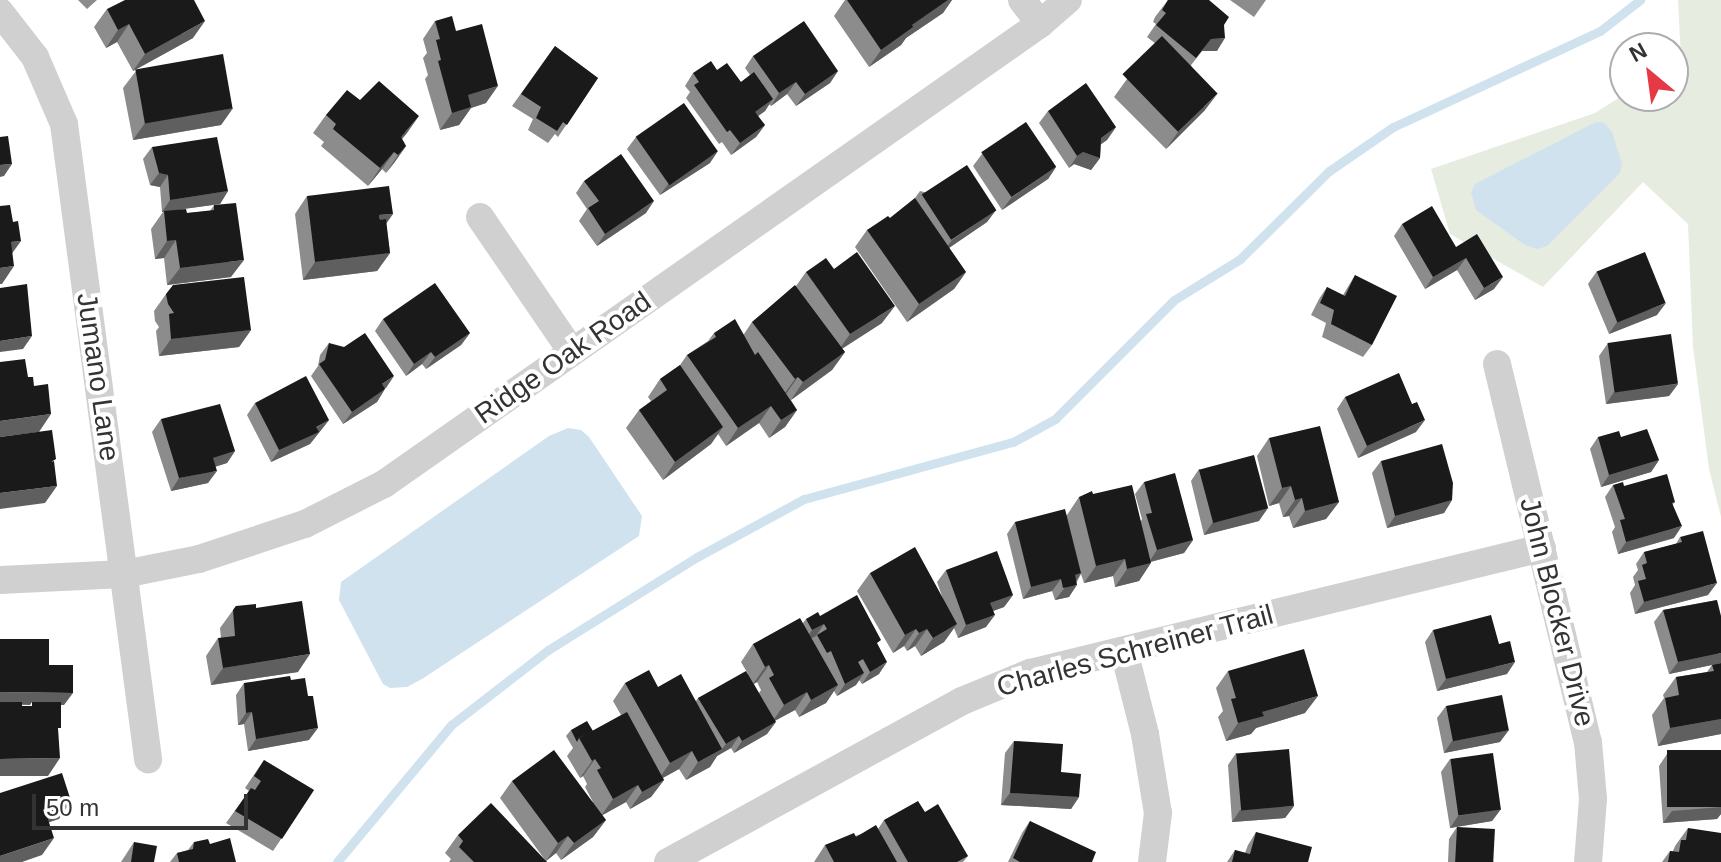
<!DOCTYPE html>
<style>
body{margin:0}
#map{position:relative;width:1721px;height:862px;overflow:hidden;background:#fff;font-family:Helvetica,sans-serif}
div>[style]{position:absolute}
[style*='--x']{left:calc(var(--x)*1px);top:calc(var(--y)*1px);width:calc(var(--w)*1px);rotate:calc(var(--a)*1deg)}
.green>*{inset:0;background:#e6ecdf}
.water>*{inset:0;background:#cfe2ee}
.stream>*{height:9px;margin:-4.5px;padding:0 4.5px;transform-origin:4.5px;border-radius:4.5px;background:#cfe2ee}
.street>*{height:28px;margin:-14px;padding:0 14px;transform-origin:14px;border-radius:14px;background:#d0d0d0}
.wall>*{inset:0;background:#8c8c8c}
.shaded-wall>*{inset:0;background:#5f5f5f}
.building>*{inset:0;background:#1a1a1a;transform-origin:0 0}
span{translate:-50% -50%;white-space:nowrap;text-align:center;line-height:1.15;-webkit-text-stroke:8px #fff;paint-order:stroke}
.street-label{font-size:28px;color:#333}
.north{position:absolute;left:1609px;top:32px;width:80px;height:80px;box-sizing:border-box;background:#fff;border:2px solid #adadad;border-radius:50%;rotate:331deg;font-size:22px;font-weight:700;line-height:32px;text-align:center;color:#333}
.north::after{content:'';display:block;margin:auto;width:28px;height:36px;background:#e63946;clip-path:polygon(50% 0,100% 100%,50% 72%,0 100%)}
.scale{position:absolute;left:32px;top:794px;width:216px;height:36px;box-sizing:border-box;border:4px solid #333;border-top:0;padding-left:10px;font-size:24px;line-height:28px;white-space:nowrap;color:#333;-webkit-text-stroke:6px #fff;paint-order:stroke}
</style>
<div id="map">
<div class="green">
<div style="clip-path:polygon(1678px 0,1721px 0,1721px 517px,1709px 469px,1693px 347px,1688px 224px,1643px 182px,1543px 287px,1450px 234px,1431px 169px,1595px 113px,1625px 94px,1673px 96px,1673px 63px,1681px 58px)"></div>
</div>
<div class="water">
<div style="clip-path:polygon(1596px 122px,1604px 123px,1612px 132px,1622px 164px,1620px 173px,1547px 246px,1537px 249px,1525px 245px,1476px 210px,1471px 192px,1475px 184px)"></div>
<div style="clip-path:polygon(568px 428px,581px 430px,589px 437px,642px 516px,639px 536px,422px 679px,407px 687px,390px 688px,383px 684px,339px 600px,341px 582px,549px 436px)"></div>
</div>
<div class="stream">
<div style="--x:337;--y:862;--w:178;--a:-50.2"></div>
<div style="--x:451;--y:725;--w:123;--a:-37.7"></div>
<div style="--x:548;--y:650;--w:176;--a:-32"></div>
<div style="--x:697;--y:557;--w:122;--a:-28.5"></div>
<div style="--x:804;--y:499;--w:217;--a:-15.3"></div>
<div style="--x:1013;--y:442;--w:48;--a:-28.7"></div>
<div style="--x:1055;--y:419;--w:168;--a:-45"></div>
<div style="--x:1174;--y:300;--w:78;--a:-31.8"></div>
<div style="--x:1240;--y:259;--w:125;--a:-44.7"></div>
<div style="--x:1329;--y:171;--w:78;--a:-34.5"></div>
<div style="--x:1393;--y:127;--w:228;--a:-24.9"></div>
<div style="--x:1600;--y:31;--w:51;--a:-37.8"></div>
</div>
<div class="street">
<div style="--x:1022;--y:0;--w:30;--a:53"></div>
<div style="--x:0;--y:12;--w:57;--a:52.1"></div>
<div style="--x:35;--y:57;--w:73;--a:66.6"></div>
<div style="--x:64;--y:124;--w:641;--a:82.46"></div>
<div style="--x:480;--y:217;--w:163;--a:55.7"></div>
<div style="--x:1497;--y:364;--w:389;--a:76.5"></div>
<div style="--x:1588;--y:742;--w:57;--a:85"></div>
<div style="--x:1593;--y:799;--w:63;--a:94.5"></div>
<div style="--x:0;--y:580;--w:124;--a:-2.8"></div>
<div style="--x:124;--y:574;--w:76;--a:-11.3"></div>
<div style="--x:199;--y:559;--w:112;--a:-18.3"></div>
<div style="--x:305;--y:524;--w:89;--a:-26.9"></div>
<div style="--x:384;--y:484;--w:801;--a:-35.04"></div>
<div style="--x:1040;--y:24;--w:37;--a:-41"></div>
<div style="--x:1124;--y:651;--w:86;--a:75.8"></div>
<div style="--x:1145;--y:734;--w:80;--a:80.7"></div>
<div style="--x:1158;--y:813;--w:49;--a:97"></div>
<div style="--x:668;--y:862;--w:335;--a:-28.7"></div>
<div style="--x:962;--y:701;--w:74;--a:-22.4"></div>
<div style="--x:1030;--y:673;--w:527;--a:-13.72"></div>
</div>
<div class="wall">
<div style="clip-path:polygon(78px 0,97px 0,87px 9px)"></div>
<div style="clip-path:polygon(845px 0,952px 0,943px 13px,906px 38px,901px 45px,869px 67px,834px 16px)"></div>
<div style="clip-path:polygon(1168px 0,1224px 25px,1217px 51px,1202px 51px,1191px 65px,1205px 110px,1166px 149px,1114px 97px,1127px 79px,1156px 44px,1147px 37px,1156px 24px,1153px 22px,1155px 17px)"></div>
<div style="clip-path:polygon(1230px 0,1266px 0,1254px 17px)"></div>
<div style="clip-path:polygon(107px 9px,193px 38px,133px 71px,117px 42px,106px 48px,94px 27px)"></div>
<div style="clip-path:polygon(435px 21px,456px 31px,486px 103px,471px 108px,459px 125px,440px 130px,425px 79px,428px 75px,423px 58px,427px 53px,423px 39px)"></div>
<div style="clip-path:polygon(555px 46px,598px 78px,558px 137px,555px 134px,548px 143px,528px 130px,533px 119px,512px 106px)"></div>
<div style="clip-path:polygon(753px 56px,838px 71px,830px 83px,796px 106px,787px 94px,771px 106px,769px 104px,765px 111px,758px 116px,765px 125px,756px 137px,731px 155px,722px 142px,719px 144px,686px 98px,690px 92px,685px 86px,693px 73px,717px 70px,741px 82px,750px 75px,745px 68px)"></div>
<div style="clip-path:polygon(136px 71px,233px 108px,221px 125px,133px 140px,123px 88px)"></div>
<div style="clip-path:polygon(360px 100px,407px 133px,402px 139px,406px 146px,394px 163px,386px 173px,382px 169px,368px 186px,321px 146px,324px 142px,313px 133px,326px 115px)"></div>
<div style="clip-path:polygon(1048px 111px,1116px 127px,1107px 140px,1101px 144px,1100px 158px,1091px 170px,1074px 164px,1069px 168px,1039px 123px)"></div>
<div style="clip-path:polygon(636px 137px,710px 163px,660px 195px,627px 149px)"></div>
<div style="clip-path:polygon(152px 147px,228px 191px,220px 204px,182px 209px,187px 213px,210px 211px,214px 205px,231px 277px,167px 285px,164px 258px,155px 259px,151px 229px,163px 212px,162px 212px,160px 187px,150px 185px,143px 159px)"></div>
<div style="clip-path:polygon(982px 154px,1056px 167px,1048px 179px,1002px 210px,973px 166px)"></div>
<div style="clip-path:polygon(584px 181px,646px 213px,597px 246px,579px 221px,587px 209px,576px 193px)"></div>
<div style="clip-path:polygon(920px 191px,996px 210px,987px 222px,949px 248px,966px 272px,954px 289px,907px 322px,855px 247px,867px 230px,890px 218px,915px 198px)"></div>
<div style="clip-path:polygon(307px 196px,386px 223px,390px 253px,377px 271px,303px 280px,295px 214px)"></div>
<div style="clip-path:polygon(1402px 224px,1456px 247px,1494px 289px,1475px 300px,1457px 270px,1425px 289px,1394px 236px)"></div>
<div style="clip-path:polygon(834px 269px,882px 323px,842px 349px,845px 352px,832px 370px,791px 400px,797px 410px,785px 427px,769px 438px,759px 423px,726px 446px,718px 434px,711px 444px,663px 480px,626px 428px,639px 410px,651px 401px,648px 397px,660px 379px,680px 365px,687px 355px,708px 341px,714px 333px,744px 334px,752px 322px,796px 286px,806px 272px)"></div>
<div style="clip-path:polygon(1597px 271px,1657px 315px,1609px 334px,1588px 284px)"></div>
<div style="clip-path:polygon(1355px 275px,1372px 345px,1363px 357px,1322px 337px,1326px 323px,1311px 315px,1319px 299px,1327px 287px,1343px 295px)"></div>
<div style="clip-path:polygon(166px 294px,251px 330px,239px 347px,159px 356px,156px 331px,159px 327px,155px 321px,154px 311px)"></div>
<div style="clip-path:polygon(383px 319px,470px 333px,461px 345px,426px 369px,422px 364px,406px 376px,375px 331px)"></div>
<div style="clip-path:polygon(329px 343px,385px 388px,377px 402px,343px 424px,311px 376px,318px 366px,320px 355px)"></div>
<div style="clip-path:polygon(1608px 343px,1678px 384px,1669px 396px,1606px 404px,1599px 356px)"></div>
<div style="clip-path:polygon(1345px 397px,1416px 432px,1358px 458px,1337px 409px)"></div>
<div style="clip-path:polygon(255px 403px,329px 420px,310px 444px,271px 462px,247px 415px)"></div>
<div style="clip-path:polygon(161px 419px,235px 451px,227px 463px,215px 467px,208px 483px,171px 491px,152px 432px)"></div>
<div style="clip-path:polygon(1598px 437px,1621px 437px,1659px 460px,1651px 472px,1601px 487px,1590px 449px)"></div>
<div style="clip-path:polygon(1269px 438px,1339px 502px,1326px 519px,1293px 528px,1289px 516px,1283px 517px,1279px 503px,1269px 506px,1257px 456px)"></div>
<div style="clip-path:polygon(1381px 461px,1452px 500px,1444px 513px,1387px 528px,1372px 473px)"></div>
<div style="clip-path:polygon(1199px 469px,1259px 521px,1204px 535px,1191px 481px)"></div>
<div style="clip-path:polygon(1144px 482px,1193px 540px,1184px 553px,1151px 562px,1139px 581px,1115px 587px,1113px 576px,1084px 583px,1081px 574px,1069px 597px,1055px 600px,1052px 591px,1023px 599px,1007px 534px,1015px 522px,1067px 515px,1079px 497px,1141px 521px,1142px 519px,1135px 494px)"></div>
<div style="clip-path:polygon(1613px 485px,1624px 486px,1675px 502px,1673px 504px,1674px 538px,1618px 554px,1612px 532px,1615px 527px,1605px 497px)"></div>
<div style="clip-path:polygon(1680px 537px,1708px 595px,1635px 614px,1630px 593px,1635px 585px,1633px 577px,1638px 570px,1636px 564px,1644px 552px,1676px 544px)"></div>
<div style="clip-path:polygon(946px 570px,1013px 595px,1004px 607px,993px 611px,986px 627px,958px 638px,954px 628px,944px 642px,921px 656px,915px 646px,907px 651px,904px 646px,893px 653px,857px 591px,870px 573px,944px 602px,937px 582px)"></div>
<div style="clip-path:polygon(1717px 600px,1721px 734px,1658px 746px,1652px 715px,1664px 698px,1663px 695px,1676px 677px,1707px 672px,1712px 665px,1669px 674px,1654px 622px,1663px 610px)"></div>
<div style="clip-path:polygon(236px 606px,256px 608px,298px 672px,211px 685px,206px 656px,218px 638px,221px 638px,220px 628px)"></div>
<div style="clip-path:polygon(evenodd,820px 616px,878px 645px,879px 674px,862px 684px,859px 680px,856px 685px,837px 696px,834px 691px,826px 703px,799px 717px,795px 710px,775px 721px,767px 734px,734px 753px,731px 748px,717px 756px,710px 767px,686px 780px,679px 769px,663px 778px,664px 780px,651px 797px,630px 809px,626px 802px,602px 815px,606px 820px,593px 837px,561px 860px,556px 853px,546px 861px,547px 862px,449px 862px,451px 859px,445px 853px,458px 835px,545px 860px,500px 798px,512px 781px,593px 802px,585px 787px,587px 784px,583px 776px,580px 778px,567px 756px,573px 748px,566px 736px,571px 730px,593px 731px,621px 715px,613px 701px,625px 683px,658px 687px,696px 701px,698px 698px,748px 674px,741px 662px,753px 644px,803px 623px,806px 619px,820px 616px,757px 682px,761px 690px,759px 693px,754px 684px,757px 682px)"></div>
<div style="clip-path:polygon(1433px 630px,1507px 674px,1437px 691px,1425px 642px)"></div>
<div style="clip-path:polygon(1228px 671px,1305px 713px,1256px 728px,1251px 734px,1226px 741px,1218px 717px,1223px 711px,1216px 688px)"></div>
<div style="clip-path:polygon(291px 680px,308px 696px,309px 740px,248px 751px,244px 724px,238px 725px,236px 695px,244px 683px)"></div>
<div style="clip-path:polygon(1446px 706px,1500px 742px,1444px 753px,1437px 718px)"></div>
<div style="clip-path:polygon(1014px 741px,1079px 797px,1071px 809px,1001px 805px,1005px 753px)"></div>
<div style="clip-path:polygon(1721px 750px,1721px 814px,1717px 819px,1663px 823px,1659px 766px,1667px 754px)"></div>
<div style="clip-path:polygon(1236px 753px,1294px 806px,1285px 818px,1232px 822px,1228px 765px)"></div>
<div style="clip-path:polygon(1450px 759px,1501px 809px,1492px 821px,1450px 828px,1441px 772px)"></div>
<div style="clip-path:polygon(264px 760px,314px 790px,273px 851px,226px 823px,249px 791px,245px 788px)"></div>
<div style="clip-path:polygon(925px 812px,968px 856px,963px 862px,814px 862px,825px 845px,878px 829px,884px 820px)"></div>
<div style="clip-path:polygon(1030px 821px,1092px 862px,1008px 862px,1022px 833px)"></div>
<div style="clip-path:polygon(1457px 827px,1494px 862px,1448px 862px,1449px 839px)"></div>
<div style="clip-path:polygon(1688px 828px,1721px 862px,1662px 862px,1670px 851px,1673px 851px,1675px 846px)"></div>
<div style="clip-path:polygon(1256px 832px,1308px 862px,1227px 862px,1235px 850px,1245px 853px,1248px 845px)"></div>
<div style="clip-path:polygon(134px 842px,154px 862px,121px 862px)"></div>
<div style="clip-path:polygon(194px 842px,236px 862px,170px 862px,177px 853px,188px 850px)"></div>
</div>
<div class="shaded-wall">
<div style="clip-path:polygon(948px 0,952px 0,943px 13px,906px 38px,901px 45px,869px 67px,881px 50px,912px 25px)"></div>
<div style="clip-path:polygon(205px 21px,193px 38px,133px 71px,145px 54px)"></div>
<div style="clip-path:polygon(129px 24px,117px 42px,106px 48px,118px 30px)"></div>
<div style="clip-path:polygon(1225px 38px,1217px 51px,1202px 51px,1187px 70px,1211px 39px)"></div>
<div style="clip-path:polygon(838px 71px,830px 83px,796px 106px,805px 94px)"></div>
<div style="clip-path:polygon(796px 82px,787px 94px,771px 106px,779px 93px)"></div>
<div style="clip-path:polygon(498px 86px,486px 103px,471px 108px,459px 125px,440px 130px,452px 113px,468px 95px)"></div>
<div style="clip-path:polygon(1218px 93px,1205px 110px,1166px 149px,1178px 132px)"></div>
<div style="clip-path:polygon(773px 99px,765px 111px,747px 124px,755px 112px)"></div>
<div style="clip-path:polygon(233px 108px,221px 125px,133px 140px,145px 123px)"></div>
<div style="clip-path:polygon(419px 116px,407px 133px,389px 154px,401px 137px)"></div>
<div style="clip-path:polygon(765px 125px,756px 137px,731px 155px,740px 143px)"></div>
<div style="clip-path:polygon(1116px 127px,1107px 140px,1093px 150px,1101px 138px)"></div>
<div style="clip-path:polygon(406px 146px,394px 163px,386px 173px,398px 155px)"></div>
<div style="clip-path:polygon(718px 151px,710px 163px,660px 195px,669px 183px)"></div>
<div style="clip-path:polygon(394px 152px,382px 169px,368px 186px,380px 168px)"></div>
<div style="clip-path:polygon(1083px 152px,1100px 158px,1091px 170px,1074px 164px,1069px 168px,1077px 156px)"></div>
<div style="clip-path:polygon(12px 164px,4px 176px,0 177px,0 165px)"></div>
<div style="clip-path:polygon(1056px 167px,1048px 179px,1002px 210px,1011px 198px)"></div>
<div style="clip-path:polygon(159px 173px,168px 175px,160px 187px,150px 185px)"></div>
<div style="clip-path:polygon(228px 191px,220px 204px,162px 212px,170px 200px)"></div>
<div style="clip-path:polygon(654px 201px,646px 213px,597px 246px,605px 234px)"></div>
<div style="clip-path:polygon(996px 210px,987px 222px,943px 252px,952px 240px)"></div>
<div style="clip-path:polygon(393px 214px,381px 231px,379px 215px)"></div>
<div style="clip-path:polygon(176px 240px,164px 258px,155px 259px,167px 241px)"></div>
<div style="clip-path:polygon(21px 241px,8px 259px,11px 242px)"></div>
<div style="clip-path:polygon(390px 253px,377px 271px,303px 280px,315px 262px)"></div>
<div style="clip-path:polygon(1466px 258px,1457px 270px,1425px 289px,1433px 277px)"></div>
<div style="clip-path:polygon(244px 260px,231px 277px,167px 285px,180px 268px)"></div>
<div style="clip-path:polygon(14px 266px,2px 284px,0 284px,0 268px)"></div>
<div style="clip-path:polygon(966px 272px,954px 289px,907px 322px,919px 304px)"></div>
<div style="clip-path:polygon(1503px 277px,1494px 289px,1475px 300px,1484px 288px)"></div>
<div style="clip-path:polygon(1666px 303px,1657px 315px,1609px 334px,1617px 322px)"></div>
<div style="clip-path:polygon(895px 306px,882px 323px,838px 351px,850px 334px)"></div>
<div style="clip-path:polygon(251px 330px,239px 347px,159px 356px,171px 339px)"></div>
<div style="clip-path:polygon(470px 333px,461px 345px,426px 369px,435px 357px)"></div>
<div style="clip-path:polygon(32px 336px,23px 349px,0 352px,0 341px)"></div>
<div style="clip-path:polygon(431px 352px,422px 364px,406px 376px,414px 364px)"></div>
<div style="clip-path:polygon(845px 352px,832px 370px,791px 400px,803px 382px)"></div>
<div style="clip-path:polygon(394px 376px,386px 388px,373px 396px,382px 384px)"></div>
<div style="clip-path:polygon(798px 377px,786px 394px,782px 397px,795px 379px)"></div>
<div style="clip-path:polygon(1678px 384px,1669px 396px,1606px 404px,1614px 392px)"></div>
<div style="clip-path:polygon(385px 389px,377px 402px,343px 424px,352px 412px)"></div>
<div style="clip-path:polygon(771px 406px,759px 423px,726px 446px,738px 428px)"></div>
<div style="clip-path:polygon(797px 410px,785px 427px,769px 438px,781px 420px)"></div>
<div style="clip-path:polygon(51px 414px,39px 432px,0 437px,0 421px)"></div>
<div style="clip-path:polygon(329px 420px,310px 444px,271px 462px,279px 450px)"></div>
<div style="clip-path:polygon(1425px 420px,1416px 432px,1358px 458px,1367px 446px)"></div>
<div style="clip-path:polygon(723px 427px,711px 444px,663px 480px,675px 462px)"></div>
<div style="clip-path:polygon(235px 451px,227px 463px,204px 470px,213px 458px)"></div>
<div style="clip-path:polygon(1659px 460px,1651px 472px,1601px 487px,1609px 475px)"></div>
<div style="clip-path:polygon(217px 471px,208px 483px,171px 491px,179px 478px)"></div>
<div style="clip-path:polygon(57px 486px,45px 503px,0 509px,0 493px)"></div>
<div style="clip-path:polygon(1291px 486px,1279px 503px,1269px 506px,1282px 488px)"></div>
<div style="clip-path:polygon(1302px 498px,1289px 516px,1283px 517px,1295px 500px)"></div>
<div style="clip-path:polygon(1452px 500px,1444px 513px,1387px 528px,1395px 516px)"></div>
<div style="clip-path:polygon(1339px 502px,1326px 519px,1293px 528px,1305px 511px)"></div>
<div style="clip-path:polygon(1268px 508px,1259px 521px,1204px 535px,1213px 522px)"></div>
<div style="clip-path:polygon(1682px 526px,1674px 538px,1618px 554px,1626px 542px)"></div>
<div style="clip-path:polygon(1193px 540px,1184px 553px,1149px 562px,1157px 550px)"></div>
<div style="clip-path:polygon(1125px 559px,1113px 576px,1084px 583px,1096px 566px)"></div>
<div style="clip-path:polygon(1151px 563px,1139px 581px,1115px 587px,1127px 569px)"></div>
<div style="clip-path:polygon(1081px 573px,1073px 586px,1077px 585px,1069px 597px,1055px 600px,1075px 575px)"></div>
<div style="clip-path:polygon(1061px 579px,1052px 591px,1023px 599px,1031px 587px)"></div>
<div style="clip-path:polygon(1717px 583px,1708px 595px,1635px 614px,1644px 602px)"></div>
<div style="clip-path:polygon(1013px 595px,1004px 607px,982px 615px,990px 603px)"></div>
<div style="clip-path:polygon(995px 615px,986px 627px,958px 638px,966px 625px)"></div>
<div style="clip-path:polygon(824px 624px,816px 636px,804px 642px,812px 630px)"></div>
<div style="clip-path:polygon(957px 624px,944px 642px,921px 656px,933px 638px)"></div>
<div style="clip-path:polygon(916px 629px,904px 646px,893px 653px,905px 635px)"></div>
<div style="clip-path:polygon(927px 629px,915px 646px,907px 651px,919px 633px)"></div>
<div style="clip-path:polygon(1721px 653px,1721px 663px,1669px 674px,1678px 662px)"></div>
<div style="clip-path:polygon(310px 654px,298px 672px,211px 685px,223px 668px)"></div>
<div style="clip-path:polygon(887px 662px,879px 674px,862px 684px,870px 672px)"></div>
<div style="clip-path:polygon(1515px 662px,1507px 674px,1437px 691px,1446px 679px)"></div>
<div style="clip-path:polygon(769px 665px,757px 682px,753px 684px,765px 667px)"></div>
<div style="clip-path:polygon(864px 673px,856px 685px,837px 696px,845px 684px)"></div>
<div style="clip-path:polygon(838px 685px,826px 703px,799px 717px,811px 700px)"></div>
<div style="clip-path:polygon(0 692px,73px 693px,64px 705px,32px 705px,32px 702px,30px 705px,0 704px)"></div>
<div style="clip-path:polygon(807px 692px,795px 710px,772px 722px,784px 705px)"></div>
<div style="clip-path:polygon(1318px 696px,1305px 713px,1256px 728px,1251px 734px,1226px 741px,1238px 723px,1262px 712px)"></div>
<div style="clip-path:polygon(252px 712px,244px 724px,238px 725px,246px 713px)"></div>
<div style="clip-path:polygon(1721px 719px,1721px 734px,1658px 746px,1670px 728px)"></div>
<div style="clip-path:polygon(776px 722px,767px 734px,734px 753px,742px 741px)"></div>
<div style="clip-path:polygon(318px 728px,309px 740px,248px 751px,256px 739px)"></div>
<div style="clip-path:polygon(1509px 730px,1500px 742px,1444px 753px,1452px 741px)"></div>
<div style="clip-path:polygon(739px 736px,731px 748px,717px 756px,710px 767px,686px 780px,698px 762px,722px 749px,726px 744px)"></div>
<div style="clip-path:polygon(692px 751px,679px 769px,657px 781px,670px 763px)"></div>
<div style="clip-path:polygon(60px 758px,48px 776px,0 776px,0 759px)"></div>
<div style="clip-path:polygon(595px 759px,583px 776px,580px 778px,592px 761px)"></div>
<div style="clip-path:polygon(664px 780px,651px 797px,630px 809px,642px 792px)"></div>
<div style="clip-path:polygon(638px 785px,626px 802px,601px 816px,613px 799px)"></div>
<div style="clip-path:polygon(1010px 793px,1079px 797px,1071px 809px,1001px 805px)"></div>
<div style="clip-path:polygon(71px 801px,59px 819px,32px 828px,45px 810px)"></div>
<div style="clip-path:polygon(1294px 806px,1285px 818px,1232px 822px,1240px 810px)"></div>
<div style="clip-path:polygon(1721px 807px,1721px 814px,1717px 819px,1663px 823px,1672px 811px)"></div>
<div style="clip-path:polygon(1501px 809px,1492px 821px,1450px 828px,1458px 816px)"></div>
<div style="clip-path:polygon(606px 820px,593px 837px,561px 860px,574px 843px)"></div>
<div style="clip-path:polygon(568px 836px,556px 853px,546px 861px,558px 843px)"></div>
<div style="clip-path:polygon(54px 838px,42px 855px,22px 862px,0 862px,0 856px)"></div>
</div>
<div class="building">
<div style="clip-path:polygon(125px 0,194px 0,205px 21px,145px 54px,129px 24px,118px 30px,107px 9px)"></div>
<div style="clip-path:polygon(847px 0,948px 0,912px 25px,913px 27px,881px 50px)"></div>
<div style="clip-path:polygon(1168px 0,1209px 0,1229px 17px,1224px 25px,1225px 38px,1211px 39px,1196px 58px,1156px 25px,1166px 13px,1162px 10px)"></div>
<div style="clip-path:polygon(452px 16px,456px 31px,482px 24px,498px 86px,468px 95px,471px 107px,452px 113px,438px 61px,441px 60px,436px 40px,440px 39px,435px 21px)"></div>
<div style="clip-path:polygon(804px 21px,838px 71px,805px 94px,796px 82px,779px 93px,753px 56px)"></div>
<div style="left:1162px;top:36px;width:80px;height:55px;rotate:46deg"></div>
<div style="clip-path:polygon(555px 46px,598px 78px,567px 125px,563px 122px,557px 131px,536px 118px,541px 107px,521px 94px)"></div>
<div style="left:223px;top:54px;width:55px;height:89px;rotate:80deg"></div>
<div style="clip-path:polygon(711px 61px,717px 70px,727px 63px,741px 82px,754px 72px,773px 99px,755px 112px,765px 125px,740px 143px,730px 130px,727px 132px,694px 85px,699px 82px,693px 73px)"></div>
<div style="clip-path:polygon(379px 81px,419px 116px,401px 137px,406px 146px,398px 155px,394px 152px,380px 168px,333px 129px,336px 124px,326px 115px,347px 90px,360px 100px)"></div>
<div style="clip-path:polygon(1086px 83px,1116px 127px,1101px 138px,1100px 158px,1083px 152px,1077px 156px,1048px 111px)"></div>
<div style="left:684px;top:103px;width:59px;height:59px;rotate:55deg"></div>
<div style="left:1026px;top:122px;width:54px;height:54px;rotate:56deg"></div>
<div style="clip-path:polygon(8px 136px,12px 164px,0 165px,0 137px)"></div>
<div style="clip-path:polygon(217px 137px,228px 191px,170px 200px,168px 175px,159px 173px,152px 147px)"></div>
<div style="clip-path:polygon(621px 154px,654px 201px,605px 234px,588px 208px,599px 201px,584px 181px)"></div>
<div style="left:967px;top:165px;width:54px;height:54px;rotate:57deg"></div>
<div style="clip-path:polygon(389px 186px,393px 214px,379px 215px,380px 220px,386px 219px,390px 253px,315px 262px,307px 196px)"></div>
<div style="clip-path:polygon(915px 198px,966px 272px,919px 304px,867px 230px,888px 216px,890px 218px)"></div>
<div style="clip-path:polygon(236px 203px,244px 260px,180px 268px,176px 240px,167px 241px,164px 211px,186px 209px,187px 213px,214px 210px,214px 205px)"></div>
<div style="clip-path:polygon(10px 205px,13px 222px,18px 221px,21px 241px,11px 242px,14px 266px,0 268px,0 206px)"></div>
<div style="clip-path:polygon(1432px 206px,1456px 247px,1477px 234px,1503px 277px,1484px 288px,1466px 258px,1433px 277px,1402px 224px)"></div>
<div style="clip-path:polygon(857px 252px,895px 306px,850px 334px,806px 272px,826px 258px,834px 269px)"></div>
<div style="left:1645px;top:252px;width:55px;height:52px;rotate:68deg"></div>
<div style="clip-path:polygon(1355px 275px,1397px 296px,1372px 345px,1331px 324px,1334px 310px,1320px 303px,1327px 287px,1345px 296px)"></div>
<div style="clip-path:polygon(244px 277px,251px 330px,171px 339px,169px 314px,174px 313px,168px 304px,166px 294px,173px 285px)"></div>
<div style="clip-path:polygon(435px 283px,470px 333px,435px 357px,431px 352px,414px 364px,383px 319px)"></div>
<div style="clip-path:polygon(27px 284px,32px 336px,0 341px,0 288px)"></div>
<div style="clip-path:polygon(795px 285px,845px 352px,803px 382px,798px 377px,795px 379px,752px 322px)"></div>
<div style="clip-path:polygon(735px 319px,755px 355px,758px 352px,797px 410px,781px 420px,771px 406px,738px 428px,687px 355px,716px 337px,714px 333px)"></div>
<div style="clip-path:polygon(365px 333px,394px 376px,382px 384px,385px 389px,352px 412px,319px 364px,325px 360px,329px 343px,344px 347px)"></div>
<div style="left:1671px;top:334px;width:50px;height:64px;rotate:82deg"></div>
<div style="clip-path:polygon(25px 359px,28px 377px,33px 377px,34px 386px,48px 384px,51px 414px,0 421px,0 362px)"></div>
<div style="clip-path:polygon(680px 365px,723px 427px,675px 462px,639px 410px,667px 390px,660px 379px)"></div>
<div style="clip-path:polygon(1399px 373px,1412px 404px,1417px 402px,1425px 420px,1367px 446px,1345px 397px)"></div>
<div style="clip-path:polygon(306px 376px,329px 420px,316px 427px,319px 432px,279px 450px,255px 403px)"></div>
<div style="clip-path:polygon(220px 404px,235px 451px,213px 458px,217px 471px,179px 478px,161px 419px)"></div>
<div style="clip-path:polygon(1320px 426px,1339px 502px,1305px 511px,1302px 498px,1295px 500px,1291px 486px,1282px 488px,1269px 438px)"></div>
<div style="clip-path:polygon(1647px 429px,1659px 460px,1609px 475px,1598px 437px,1619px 431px,1621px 437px)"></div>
<div style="clip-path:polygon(52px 430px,56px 459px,51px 462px,54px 461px,57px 486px,0 493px,0 437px)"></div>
<div style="clip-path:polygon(1442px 444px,1453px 483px,1452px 500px,1395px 516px,1381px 461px)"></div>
<div style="left:1254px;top:455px;width:55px;height:57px;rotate:75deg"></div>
<div style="clip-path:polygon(1175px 473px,1193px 540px,1157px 550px,1146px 514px,1152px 513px,1144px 482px)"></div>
<div style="clip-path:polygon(1667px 474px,1675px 502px,1672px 503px,1682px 526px,1626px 542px,1620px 520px,1625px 519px,1613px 485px,1623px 482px,1624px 486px)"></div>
<div style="clip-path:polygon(1132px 485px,1151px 563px,1127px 569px,1125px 559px,1096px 566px,1079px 497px,1092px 491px,1093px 494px)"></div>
<div style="clip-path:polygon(1065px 509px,1081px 573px,1075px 575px,1077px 585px,1063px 588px,1061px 579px,1031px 587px,1015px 522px)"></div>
<div style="clip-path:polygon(1703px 531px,1717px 583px,1644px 602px,1638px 581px,1646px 579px,1642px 565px,1647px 563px,1644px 552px,1682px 542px,1680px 537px)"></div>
<div style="clip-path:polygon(915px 547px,957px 624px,933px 638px,927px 629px,919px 633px,916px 629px,905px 635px,870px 573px)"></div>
<div style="clip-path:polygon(997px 551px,1013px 595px,990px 603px,995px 615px,966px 625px,946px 570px)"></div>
<div style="clip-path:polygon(857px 595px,881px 640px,877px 643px,887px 662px,870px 672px,863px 659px,858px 662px,864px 673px,845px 684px,831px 651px,827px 653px,817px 635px,827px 629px,824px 624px,812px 630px,806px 619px,818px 612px,820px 616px)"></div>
<div style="clip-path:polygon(1717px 600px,1721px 616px,1721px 653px,1678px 662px,1663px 610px)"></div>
<div style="clip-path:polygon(302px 601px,310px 654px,223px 668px,218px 638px,235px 636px,233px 610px,236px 606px,256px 604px,256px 608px)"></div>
<div style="clip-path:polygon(1491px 615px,1499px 644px,1510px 641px,1515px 662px,1446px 679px,1433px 630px)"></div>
<div style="clip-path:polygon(800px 618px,838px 685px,811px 700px,807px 692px,784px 705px,769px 678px,774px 675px,769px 665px,765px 667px,753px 644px)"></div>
<div style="clip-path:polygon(0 639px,49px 639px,49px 665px,73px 665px,73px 693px,0 692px)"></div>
<div style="clip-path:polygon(1304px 649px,1318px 696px,1262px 712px,1264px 716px,1238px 723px,1231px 699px,1236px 698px,1228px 671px)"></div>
<div style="clip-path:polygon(1721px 663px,1721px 719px,1670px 728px,1665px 698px,1679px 695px,1676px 677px,1714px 671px,1712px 665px)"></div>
<div style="clip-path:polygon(649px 670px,658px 687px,681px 674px,722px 749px,698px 762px,692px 751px,670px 763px,625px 683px)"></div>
<div style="clip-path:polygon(746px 671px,776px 722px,742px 741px,739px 736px,726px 744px,698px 698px)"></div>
<div style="clip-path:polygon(290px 676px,291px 680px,305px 678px,308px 696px,313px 696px,318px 728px,256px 739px,252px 712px,246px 713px,244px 683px)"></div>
<div style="left:1502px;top:695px;width:36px;height:57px;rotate:79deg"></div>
<div style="clip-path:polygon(0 702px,22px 702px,22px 706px,32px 706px,32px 702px,61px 702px,61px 728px,58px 728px,60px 758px,0 759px)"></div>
<div style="clip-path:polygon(627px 712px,664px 780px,642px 792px,638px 785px,613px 799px,597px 770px,601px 768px,595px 759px,592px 761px,579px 738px)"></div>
<div style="clip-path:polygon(587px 721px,593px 731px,579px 738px,577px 742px,571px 730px)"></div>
<div style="clip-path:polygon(1014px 741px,1063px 744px,1061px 772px,1081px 774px,1079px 797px,1010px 793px)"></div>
<div style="left:1289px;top:749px;width:57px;height:53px;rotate:85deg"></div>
<div style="clip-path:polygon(554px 750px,606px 820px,574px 843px,568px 836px,558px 843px,512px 781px)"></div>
<div style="left:1721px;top:750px;width:57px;height:54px;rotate:90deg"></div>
<div style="left:1493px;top:753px;width:57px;height:43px;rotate:82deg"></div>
<div style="clip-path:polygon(264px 760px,314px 790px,282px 839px,235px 811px,251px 788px,255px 790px,261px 781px,254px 776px)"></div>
<div style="clip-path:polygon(62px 773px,71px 801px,45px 810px,54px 838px,0 856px,0 793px)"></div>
<div style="clip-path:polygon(918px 801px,925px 812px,938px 804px,968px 856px,957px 862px,908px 862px,884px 820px)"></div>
<div style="clip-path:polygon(491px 803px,547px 862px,474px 862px,459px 847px,463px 841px,458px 835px)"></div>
<div style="clip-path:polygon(1030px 821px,1096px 852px,1092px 862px,1020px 862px,1013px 858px)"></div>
<div style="clip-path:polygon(876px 825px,897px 862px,834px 862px,825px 845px,854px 833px,856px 837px)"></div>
<div style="left:1457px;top:827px;width:38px;height:35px;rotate:3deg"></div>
<div style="clip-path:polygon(1688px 828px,1721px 833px,1721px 862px,1668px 862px,1670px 851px,1679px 852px,1681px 840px,1686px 840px)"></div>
<div style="clip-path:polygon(1256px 832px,1312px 847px,1308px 862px,1232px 862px,1235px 850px,1250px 854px)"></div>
<div style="clip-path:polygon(230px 838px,236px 862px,179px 862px,177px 853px,193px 849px,194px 842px,208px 839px,210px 844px)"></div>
<div style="clip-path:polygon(134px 842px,157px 846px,154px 862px,131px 862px)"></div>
</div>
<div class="street-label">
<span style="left:563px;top:358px;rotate:-35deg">Ridge Oak Road</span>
<span style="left:98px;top:377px;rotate:82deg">Jumano Lane</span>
<span style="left:1557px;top:612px;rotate:76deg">John Blocker Drive</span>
<span style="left:1135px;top:651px;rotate:-15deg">Charles Schreiner Trail</span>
</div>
<div class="north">N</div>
<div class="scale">50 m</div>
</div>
